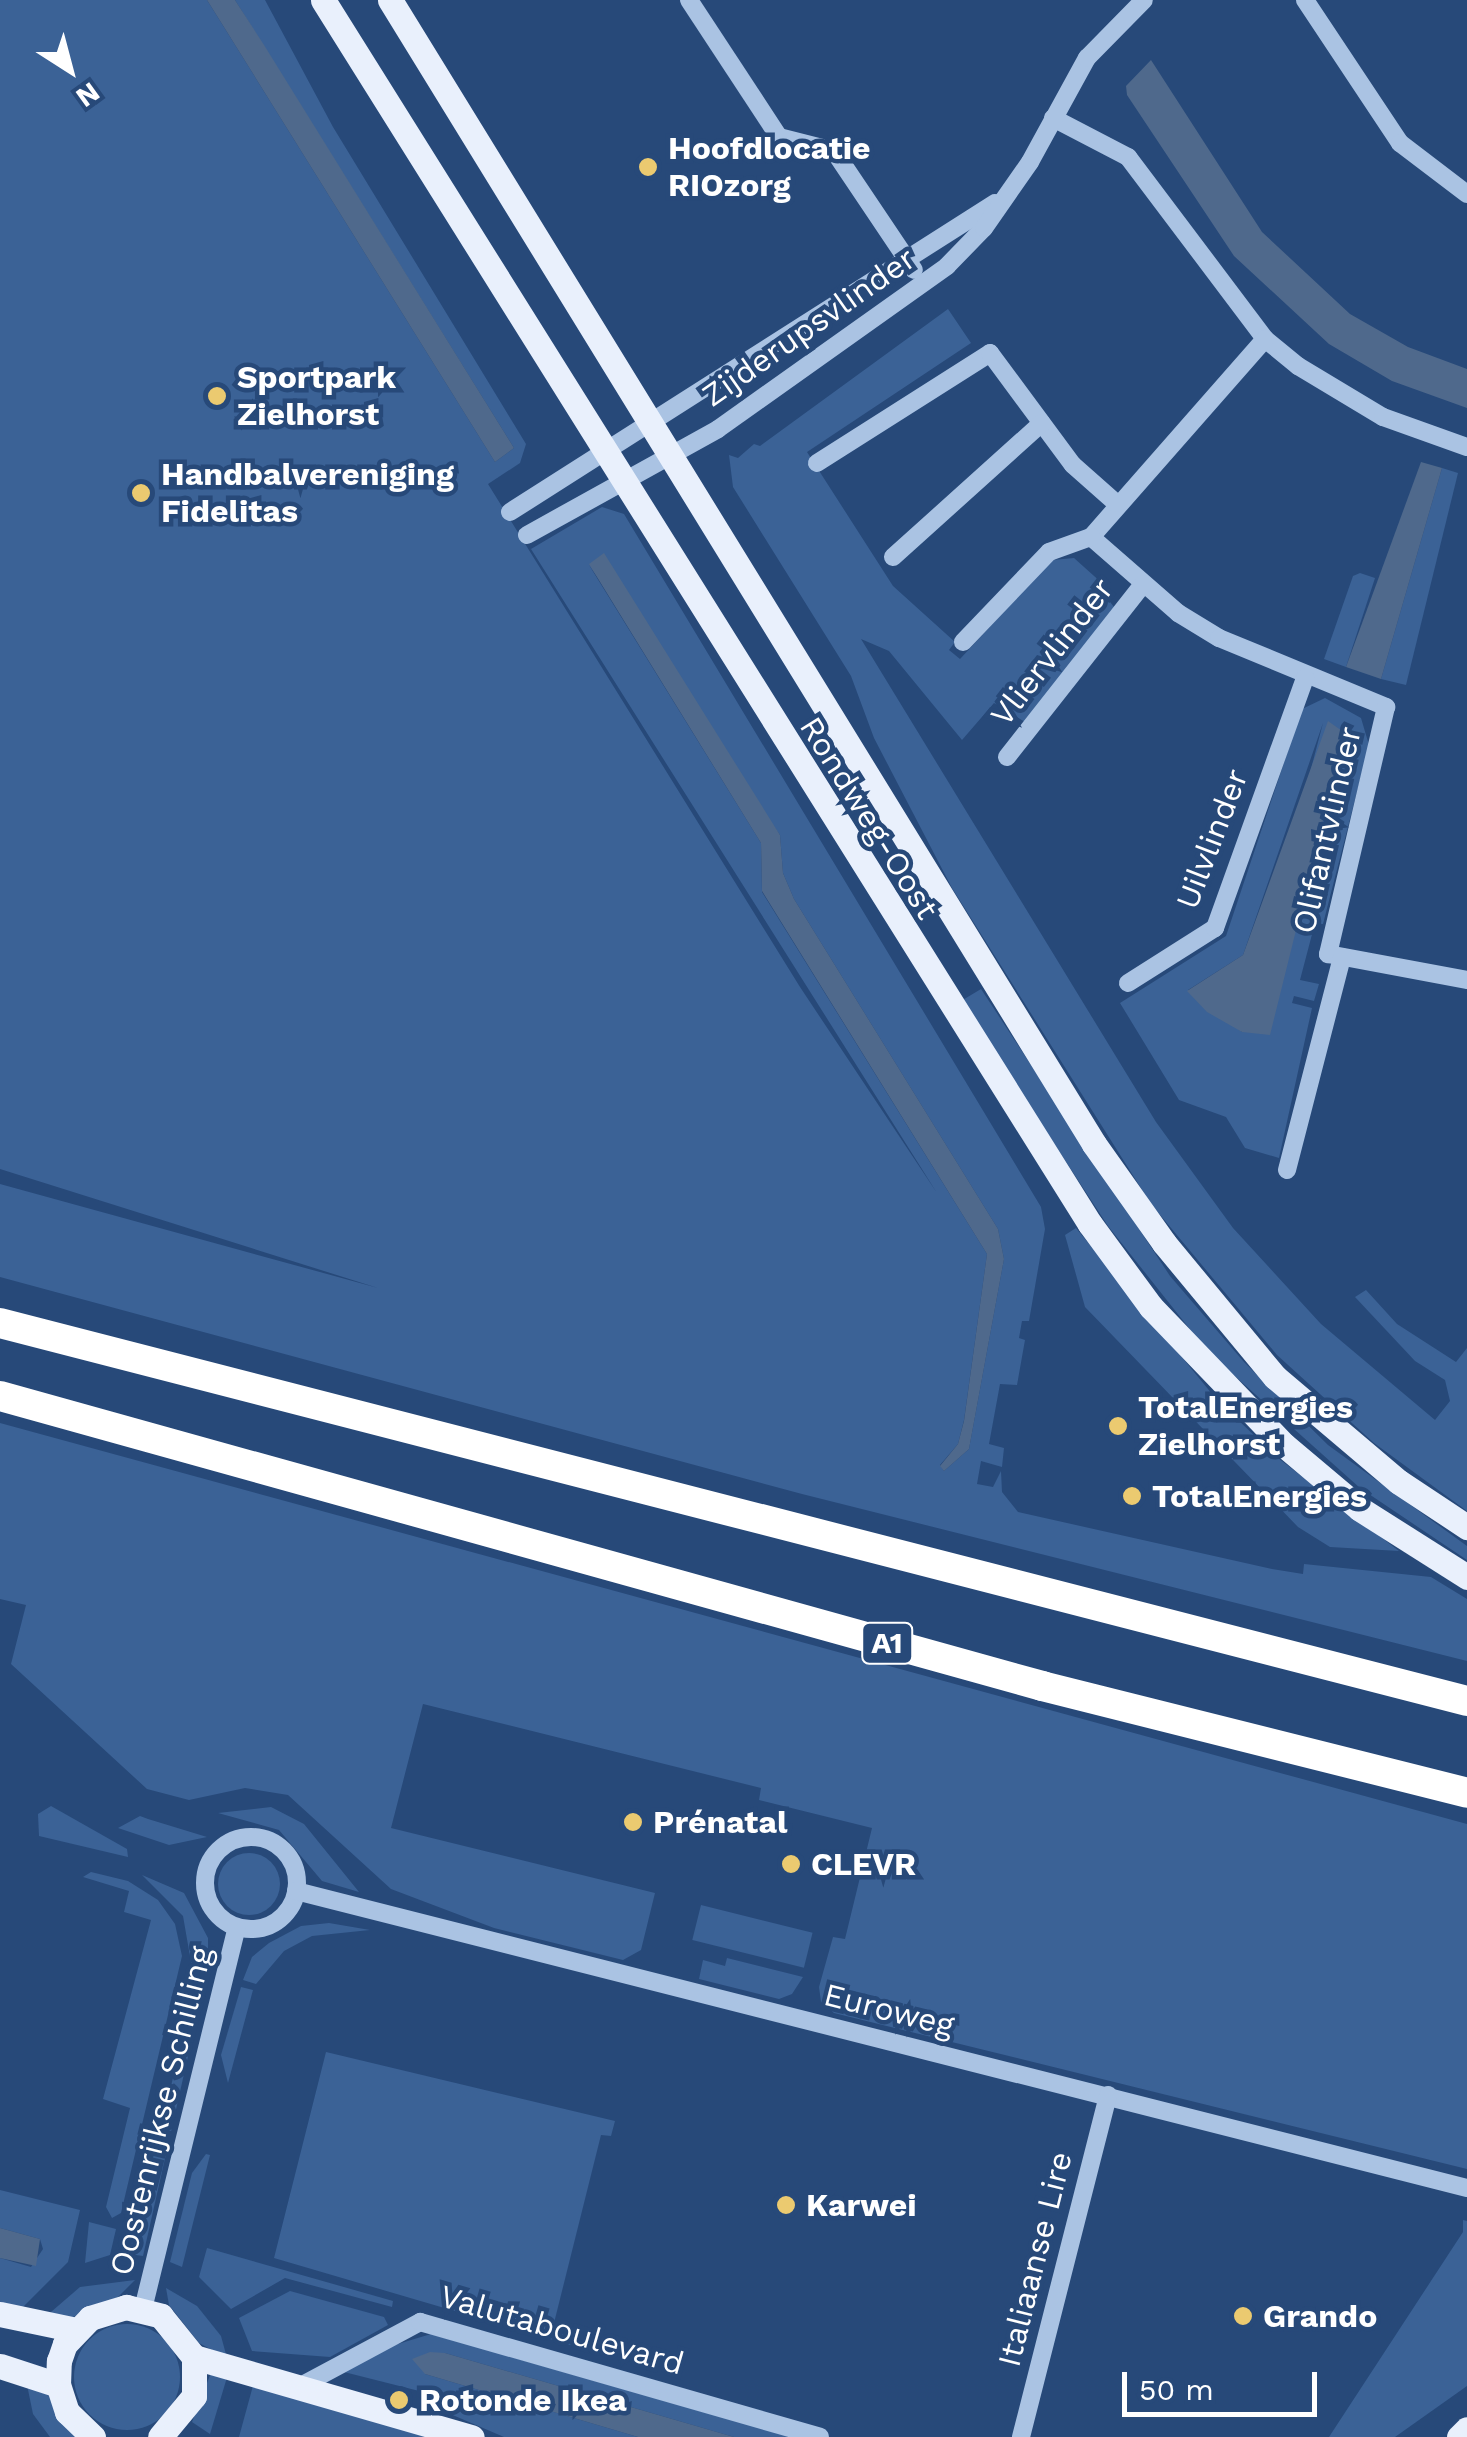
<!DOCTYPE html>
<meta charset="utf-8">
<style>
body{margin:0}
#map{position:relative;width:1467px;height:2437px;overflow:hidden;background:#274979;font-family:"Work Sans",sans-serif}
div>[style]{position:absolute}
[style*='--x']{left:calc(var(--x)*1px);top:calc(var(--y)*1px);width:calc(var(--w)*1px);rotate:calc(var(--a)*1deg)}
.green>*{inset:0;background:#3b6296;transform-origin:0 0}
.round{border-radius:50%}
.water>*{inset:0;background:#4f698c}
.minor>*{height:18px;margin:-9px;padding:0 9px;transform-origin:9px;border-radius:9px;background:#aac3e3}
.minor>.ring{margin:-9px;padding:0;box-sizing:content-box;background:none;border:18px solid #aac3e3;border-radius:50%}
.major>*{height:25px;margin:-12.5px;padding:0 12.5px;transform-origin:12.5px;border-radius:12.5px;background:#e9f0fc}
.highway>*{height:30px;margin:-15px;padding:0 15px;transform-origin:15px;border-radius:15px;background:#fff}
.dots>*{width:28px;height:28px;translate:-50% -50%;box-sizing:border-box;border:5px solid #274979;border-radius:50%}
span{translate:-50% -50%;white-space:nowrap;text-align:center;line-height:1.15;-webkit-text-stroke:9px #274979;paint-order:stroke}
.shield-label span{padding:2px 8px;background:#274979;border:2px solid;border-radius:8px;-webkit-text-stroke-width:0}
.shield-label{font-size:30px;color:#fff;font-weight:700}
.poi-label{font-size:32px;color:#fff;font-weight:700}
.left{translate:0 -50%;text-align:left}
.street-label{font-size:32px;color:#fff}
.north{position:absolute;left:20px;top:20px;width:100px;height:100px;-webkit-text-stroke:8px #274979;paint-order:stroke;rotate:144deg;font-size:28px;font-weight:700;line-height:40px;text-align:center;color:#fff}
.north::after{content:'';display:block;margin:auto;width:35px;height:45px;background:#fff;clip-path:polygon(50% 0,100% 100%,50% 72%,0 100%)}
.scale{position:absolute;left:1122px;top:2372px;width:195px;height:45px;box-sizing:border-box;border:5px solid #fff;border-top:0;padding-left:12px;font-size:30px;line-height:35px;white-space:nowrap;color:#fff;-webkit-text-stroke:8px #274979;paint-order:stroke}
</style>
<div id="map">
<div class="green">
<div style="clip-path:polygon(evenodd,0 0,207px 0,495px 462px,514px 448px,235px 0,265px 0,333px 127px,526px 444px,520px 463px,488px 484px,800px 987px,937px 1193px,531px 549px,602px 507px,624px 514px,1041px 1207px,1045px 1229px,1029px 1321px,1022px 1321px,1019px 1338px,1025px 1340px,1017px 1385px,1000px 1384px,989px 1444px,1004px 1448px,1002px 1467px,981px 1461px,977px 1484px,993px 1487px,1001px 1471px,1002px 1492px,1018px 1512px,1272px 1569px,1303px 1574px,1304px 1564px,1431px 1577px,1467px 1599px,1467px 1661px,802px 1494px,0 1277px,0 1184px,378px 1288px,0 1169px,0 0,589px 565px,780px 835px,783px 873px,794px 899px,998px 1229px,1004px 1259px,969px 1449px,944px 1471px,940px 1465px,958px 1444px,964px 1420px,987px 1254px,762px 892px,761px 843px,589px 565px)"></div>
<div style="clip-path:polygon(948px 309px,971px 343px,807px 452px,893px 586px,955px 642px,949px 650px,960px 659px,1052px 560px,1074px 558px,1113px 593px,1107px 598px,1114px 607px,1025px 722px,994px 703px,962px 740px,889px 651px,861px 639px,1156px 1122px,1233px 1228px,1321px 1324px,1435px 1420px,1450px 1401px,1445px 1380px,1415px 1361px,1355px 1297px,1366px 1290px,1397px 1324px,1456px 1362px,1467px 1348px,1467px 1511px,1374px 1443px,1277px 1355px,1151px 1204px,952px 888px,874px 738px,851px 676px,733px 487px,729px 455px,738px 458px,754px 444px,760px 446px)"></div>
<div style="clip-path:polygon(1442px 468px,1458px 473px,1406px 685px,1381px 679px)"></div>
<div style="clip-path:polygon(1360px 573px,1375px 578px,1346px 667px,1324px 659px,1353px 576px)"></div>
<div style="clip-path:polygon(evenodd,1325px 698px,1361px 718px,1369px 745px,1323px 924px,1315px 923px,1300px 980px,1319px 984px,1314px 1001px,1294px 996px,1292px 1003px,1312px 1008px,1279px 1158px,1245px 1148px,1226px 1117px,1179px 1100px,1120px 1003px,1226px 936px,1302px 709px,1325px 698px,1323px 723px,1242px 1032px,1188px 990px,1243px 955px,1323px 723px)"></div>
<div style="clip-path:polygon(981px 989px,1170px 1276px,1244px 1362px,1328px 1445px,1467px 1546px,1467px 1560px,1360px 1488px,1208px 1352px,1108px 1226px,961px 1001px)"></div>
<div style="clip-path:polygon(1076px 1228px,1217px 1400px,1278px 1458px,1399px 1551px,1330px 1547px,1298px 1527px,1085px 1307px,1065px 1235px)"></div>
<div style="clip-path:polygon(0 1423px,1467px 1824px,1467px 2169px,834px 2013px,821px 2002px,819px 1987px,833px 1937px,845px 1939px,872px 1828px,759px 1800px,761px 1788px,423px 1704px,391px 1828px,655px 1893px,641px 1950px,623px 1960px,494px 1928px,391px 1889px,288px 1795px,245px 1788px,189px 1800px,147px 1789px,11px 1664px,26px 1605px,0 1599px)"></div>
<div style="clip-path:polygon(51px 1806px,127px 1849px,128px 1857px,39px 1836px,38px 1814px)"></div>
<div style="clip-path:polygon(271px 1807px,304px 1824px,359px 1892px,322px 1881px,279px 1830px,218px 1813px)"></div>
<div style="clip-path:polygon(140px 1816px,148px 1819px,207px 1837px,169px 1845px,118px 1828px)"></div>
<div class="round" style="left:218px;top:1853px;width:62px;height:62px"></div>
<div style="clip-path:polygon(91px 1872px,128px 1881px,158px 1900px,175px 1924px,182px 1956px,121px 2213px,112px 2218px,106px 2207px,130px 2108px,103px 2099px,151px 1920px,124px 1912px,129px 1891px,83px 1877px)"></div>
<div style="clip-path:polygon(142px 1875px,184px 1893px,208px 1938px,208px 1971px,192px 1968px,183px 1916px)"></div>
<div style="left:701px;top:1905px;width:115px;height:36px;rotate:14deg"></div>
<div style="clip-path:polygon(329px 1923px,370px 1930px,312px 1936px,284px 1951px,256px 1984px,243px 1980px,252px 1957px,269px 1943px,301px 1926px)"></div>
<div style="clip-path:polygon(727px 1958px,803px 1977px,792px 1994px,779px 1999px,699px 1979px,703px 1960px,725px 1966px)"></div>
<div style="clip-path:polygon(241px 1987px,253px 1990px,228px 2083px,221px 2055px)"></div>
<div style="clip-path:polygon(193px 2034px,143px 2256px,129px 2254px,179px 2054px)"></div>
<div style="clip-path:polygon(326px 2052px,615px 2121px,611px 2136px,601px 2135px,552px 2331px,586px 2341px,584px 2349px,274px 2258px)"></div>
<div style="clip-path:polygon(206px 2154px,210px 2155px,182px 2267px,170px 2262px,192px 2173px)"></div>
<div style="clip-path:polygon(0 2190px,80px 2210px,68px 2262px,17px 2313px,0 2308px,0 2258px,31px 2267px,43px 2249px,40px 2239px,0 2228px)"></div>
<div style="clip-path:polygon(1463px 2220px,1467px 2221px,1467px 2386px,1395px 2437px,1329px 2437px,1463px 2232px)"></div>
<div style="clip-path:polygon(89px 2222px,116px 2229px,110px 2255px,85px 2263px)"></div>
<div style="clip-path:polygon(207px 2248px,393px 2301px,392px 2307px,285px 2278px,231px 2309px,199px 2277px)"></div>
<div style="clip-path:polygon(135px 2280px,118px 2297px,73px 2317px,44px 2318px,80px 2287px)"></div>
<div style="clip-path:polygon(166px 2288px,197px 2306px,221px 2336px,227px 2358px,199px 2343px,169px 2305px)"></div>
<div style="clip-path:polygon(290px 2291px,384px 2317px,388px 2325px,330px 2357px,252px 2351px,239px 2318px)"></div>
<div class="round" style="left:74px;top:2324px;width:106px;height:106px"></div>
<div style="clip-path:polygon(431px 2334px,791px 2437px,734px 2437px,445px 2353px,425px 2374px,638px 2437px,504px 2437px,441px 2410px,443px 2397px,344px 2372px,388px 2347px)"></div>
<div style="clip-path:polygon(212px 2370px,228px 2374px,210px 2434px,192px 2422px)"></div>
<div style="clip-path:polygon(26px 2380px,49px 2396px,77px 2437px,50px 2437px,33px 2414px)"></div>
<div style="clip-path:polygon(254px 2382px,448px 2437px,239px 2437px)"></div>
</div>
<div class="water">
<div style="clip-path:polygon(207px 0,235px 0,264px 45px,514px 448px,495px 462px)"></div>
<div style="clip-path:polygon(1151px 60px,1262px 232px,1350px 314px,1408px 347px,1467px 369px,1467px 408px,1392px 381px,1329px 344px,1234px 256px,1127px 95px,1126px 86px)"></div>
<div style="clip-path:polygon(1421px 462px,1442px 468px,1381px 679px,1346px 667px)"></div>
<div style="clip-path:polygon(604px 553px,780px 835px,783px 873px,794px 899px,998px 1229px,1004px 1259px,969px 1449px,944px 1471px,940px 1466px,958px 1444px,964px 1421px,987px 1254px,762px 891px,761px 843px,589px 564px)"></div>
<div style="clip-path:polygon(1328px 721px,1345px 733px,1270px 1035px,1242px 1032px,1207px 1012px,1187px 991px,1243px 955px)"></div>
<div style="clip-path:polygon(0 2228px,40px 2239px,36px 2266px,0 2258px)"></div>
<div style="clip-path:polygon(430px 2352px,445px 2353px,734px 2437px,638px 2437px,425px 2374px,412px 2359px)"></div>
</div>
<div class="minor">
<div style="--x:689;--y:0;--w:164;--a:56.7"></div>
<div style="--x:779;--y:137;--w:57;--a:14.3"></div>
<div style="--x:834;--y:151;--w:143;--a:56.1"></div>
<div style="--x:1305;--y:0;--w:172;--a:56.4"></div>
<div style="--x:1400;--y:143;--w:84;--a:37.3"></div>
<div style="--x:1053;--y:118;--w:85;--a:27.5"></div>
<div style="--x:1128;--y:157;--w:228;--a:53"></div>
<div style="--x:1265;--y:339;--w:43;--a:39.3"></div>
<div style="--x:1298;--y:366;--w:99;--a:31"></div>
<div style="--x:1383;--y:417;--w:89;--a:19.7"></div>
<div style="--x:1265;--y:339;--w:264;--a:131.3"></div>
<div style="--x:1091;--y:537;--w:116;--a:41.1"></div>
<div style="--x:1178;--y:613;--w:48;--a:31.4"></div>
<div style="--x:1219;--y:638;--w:181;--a:22.4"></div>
<div style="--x:1386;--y:707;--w:254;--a:103.2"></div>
<div style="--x:1328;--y:954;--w:141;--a:10.6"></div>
<div style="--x:817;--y:463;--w:205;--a:-32.4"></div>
<div style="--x:990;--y:353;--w:139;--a:53.5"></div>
<div style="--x:1073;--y:465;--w:57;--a:41.5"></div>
<div style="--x:510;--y:512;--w:575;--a:-32.5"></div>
<div style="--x:527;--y:535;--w:218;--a:-29"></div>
<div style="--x:718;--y:429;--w:281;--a:-35.4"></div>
<div style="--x:947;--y:266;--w:53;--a:-45.8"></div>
<div style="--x:984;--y:228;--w:80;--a:-55.1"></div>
<div style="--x:1030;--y:162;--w:119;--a:-61.3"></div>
<div style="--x:1087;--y:58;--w:81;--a:-45.5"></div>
<div style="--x:893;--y:557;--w:200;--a:-42"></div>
<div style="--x:963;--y:642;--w:124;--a:-46.3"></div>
<div style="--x:1049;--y:552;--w:45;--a:-19.7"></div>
<div style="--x:1007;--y:757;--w:220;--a:-51.8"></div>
<div style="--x:1128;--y:983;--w:103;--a:-32.3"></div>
<div style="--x:1215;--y:928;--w:266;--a:-70.2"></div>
<div style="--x:1287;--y:1170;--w:220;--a:-75.5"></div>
<div class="ring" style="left:205px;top:1837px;width:74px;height:74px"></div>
<div style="--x:296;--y:1891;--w:1208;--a:14.23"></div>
<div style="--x:143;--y:2309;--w:393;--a:-76.2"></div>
<div style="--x:297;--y:2388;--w:140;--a:-28.2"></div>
<div style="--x:420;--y:2322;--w:416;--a:16"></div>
<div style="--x:1021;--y:2437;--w:353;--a:-75.7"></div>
</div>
<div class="major">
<div style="--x:323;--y:0;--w:1444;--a:57.93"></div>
<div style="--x:1090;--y:1224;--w:103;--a:53.7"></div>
<div style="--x:1151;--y:1307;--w:192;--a:46.1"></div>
<div style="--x:1284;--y:1445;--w:99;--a:40.1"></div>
<div style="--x:1360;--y:1509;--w:127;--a:32.4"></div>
<div style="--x:390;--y:0;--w:1343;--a:58.39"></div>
<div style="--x:1094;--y:1144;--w:121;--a:54.7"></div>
<div style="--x:1164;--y:1243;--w:174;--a:50.4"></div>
<div style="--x:1275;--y:1377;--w:162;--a:40.3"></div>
<div style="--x:1399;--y:1482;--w:82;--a:33.5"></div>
<div style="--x:0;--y:2314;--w:78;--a:11.9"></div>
<div style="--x:194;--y:2357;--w:289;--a:16.1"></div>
<div style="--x:0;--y:2366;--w:61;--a:18.1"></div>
<div style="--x:93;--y:2437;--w:36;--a:-136"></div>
<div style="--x:67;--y:2412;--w:28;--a:-108"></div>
<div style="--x:58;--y:2385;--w:24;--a:-88"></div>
<div style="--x:59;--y:2361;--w:18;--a:-71"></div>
<div style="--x:65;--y:2344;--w:36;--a:-46"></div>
<div style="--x:90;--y:2318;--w:38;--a:-17"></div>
<div style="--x:126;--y:2307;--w:36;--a:14"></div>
<div style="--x:161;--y:2316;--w:53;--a:51.2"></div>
<div style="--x:194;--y:2357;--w:39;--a:90"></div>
<div style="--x:194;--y:2396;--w:53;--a:129.7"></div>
<div style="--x:1459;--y:2437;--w:11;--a:-45"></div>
</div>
<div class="highway">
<div style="--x:0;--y:1323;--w:1515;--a:14.45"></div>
<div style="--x:0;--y:1396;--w:1082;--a:15.55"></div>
<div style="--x:1042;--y:1686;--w:438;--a:14.1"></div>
</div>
<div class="dots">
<div style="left:648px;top:167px;background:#ebca70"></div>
<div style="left:217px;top:396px;background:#ebca70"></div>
<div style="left:141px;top:493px;background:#ebca70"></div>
<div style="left:1118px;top:1426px;background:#ebca70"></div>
<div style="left:1132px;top:1496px;background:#ebca70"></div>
<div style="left:633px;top:1822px;background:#ebca70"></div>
<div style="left:791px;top:1864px;background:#ebca70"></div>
<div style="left:786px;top:2205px;background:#ebca70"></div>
<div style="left:1243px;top:2316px;background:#ebca70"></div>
<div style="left:399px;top:2400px;background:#ebca70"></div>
</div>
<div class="shield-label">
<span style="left:887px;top:1643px">A1</span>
</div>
<div class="poi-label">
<span class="left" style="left:668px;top:167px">Hoofdlocatie<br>RIOzorg</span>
<span class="left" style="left:237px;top:396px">Sportpark<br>Zielhorst</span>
<span class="left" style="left:161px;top:493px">Handbalvereniging<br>Fidelitas</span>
<span class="left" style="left:1138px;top:1426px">TotalEnergies<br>Zielhorst</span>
<span class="left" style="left:1152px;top:1496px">TotalEnergies</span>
<span class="left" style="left:653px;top:1822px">Prénatal</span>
<span class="left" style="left:811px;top:1864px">CLEVR</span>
<span class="left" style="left:806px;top:2205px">Karwei</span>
<span class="left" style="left:1263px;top:2316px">Grando</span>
<span class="left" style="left:419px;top:2400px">Rotonde Ikea</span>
</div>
<div class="street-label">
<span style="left:809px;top:327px;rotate:-35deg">Zijderupsvlinder</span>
<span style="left:1052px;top:652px;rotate:-52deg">Vliervlinder</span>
<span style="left:869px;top:818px;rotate:58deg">Rondweg-Oost</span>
<span style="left:1327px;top:830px;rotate:-77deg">Olifantvlinder</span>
<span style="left:1212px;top:839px;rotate:-69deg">Uilvlinder</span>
<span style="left:889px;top:2010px;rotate:14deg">Euroweg</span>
<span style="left:161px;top:2111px;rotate:-76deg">Oostenrijkse Schilling</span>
<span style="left:1035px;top:2259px;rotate:-76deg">Italiaanse Lire</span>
<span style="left:562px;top:2330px;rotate:16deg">Valutaboulevard</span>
</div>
<div class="north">N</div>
<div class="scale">50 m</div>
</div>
